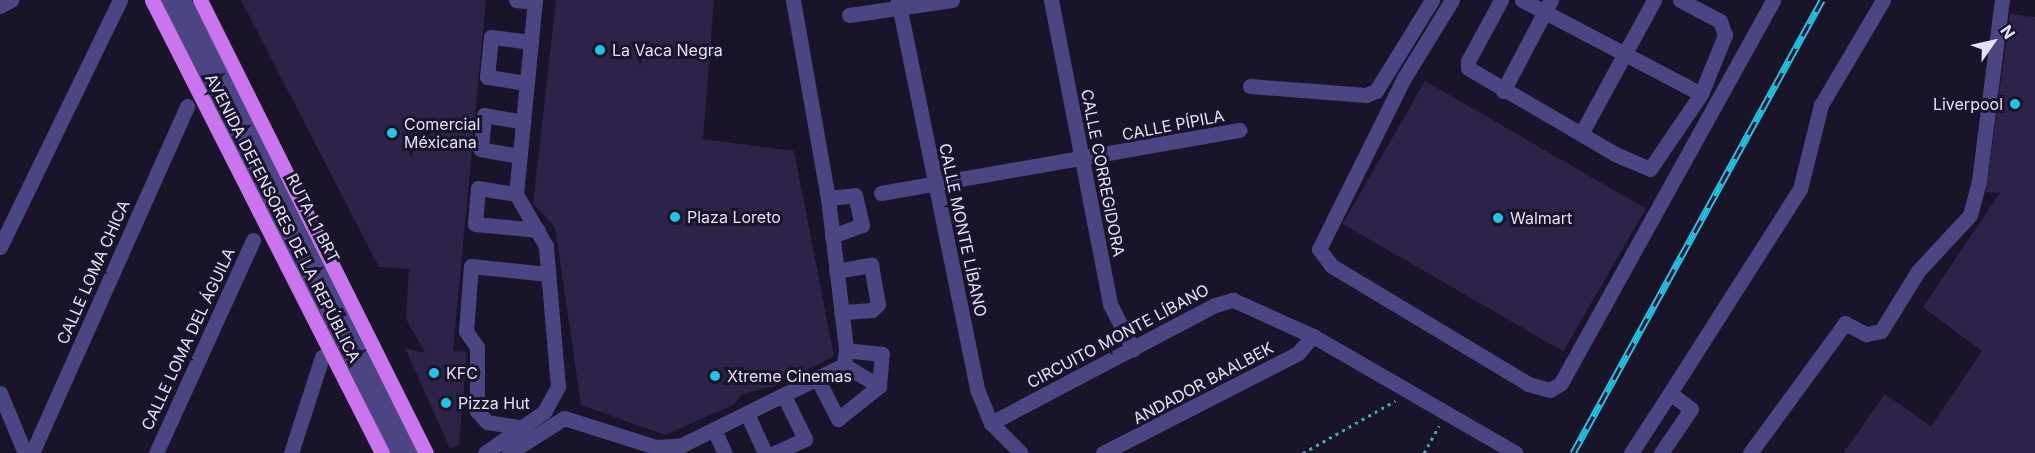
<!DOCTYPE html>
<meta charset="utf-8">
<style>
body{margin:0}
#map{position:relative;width:2035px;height:453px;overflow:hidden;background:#191429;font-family:Inter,sans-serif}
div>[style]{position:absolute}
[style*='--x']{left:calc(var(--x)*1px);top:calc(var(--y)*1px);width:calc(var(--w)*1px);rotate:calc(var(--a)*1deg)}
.building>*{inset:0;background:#2d2248;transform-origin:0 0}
.path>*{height:3px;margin-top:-1.5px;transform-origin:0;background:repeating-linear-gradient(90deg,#40aeb0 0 3px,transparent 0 7.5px)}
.minor>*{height:15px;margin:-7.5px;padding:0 7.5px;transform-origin:7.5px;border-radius:7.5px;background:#4c4583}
.major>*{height:15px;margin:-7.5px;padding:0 7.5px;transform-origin:7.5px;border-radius:7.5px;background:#ca74ee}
.rail>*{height:7px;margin-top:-3.5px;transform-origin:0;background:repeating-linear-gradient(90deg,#191429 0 14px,#23c3e5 0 28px);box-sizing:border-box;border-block:2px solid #23c3e5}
.dots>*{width:16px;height:16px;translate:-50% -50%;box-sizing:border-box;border:3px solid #191429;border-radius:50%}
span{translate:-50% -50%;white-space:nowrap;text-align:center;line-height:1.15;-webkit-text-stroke:6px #191429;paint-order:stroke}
.poi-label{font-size:16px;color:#e5e0fb}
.left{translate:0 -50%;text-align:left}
.right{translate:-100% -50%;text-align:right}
.street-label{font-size:16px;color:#e5e0fb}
.north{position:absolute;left:1963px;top:12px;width:60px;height:60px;-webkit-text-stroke:4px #191429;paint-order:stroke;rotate:56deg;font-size:16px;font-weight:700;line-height:24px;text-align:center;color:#e5e0fb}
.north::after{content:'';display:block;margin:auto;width:21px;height:27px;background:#e5e0fb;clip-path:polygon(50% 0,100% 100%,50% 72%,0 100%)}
</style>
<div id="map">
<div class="building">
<div style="clip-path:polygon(241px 0,486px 0,453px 351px,467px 352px,459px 445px,450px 448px,405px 348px,425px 353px,406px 319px,409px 269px,379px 267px)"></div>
<div style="clip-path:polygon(556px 0,714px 0,703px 139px,794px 151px,834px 356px,775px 386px,742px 394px,733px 405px,665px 435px,581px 405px,555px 227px,533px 204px)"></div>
<div style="clip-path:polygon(2010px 14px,2035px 17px,2035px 453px,1843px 453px,1885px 394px,1931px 426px,1982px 351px,1923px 307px,2000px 193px,1986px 192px)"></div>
<div style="left:1425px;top:81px;width:255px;height:165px;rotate:30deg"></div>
</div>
<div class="path">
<div style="--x:1303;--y:453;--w:106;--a:-29.5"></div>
<div style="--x:1424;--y:453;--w:31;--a:-61"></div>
</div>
<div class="minor">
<div style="--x:168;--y:0;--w:508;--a:63.08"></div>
<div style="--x:183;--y:0;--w:507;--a:63.28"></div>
<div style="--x:516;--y:0;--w:19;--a:6"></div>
<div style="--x:793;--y:0;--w:201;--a:80"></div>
<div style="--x:828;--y:198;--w:153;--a:83.2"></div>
<div style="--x:846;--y:350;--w:15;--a:98"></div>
<div style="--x:898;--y:0;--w:397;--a:78.5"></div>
<div style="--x:977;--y:389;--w:37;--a:68"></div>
<div style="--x:991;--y:423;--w:42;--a:45"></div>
<div style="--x:1051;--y:0;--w:310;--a:79"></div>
<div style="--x:1110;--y:304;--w:51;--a:62.9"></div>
<div style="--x:1452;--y:0;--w:92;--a:121.6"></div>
<div style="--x:1404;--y:78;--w:191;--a:116.4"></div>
<div style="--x:1319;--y:249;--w:21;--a:53"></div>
<div style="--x:1332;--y:266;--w:229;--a:31"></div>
<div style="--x:1528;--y:384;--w:23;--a:15"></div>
<div style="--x:1550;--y:390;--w:13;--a:-32"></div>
<div style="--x:1561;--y:383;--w:438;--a:-61"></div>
<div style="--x:1501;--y:0;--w:69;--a:118.4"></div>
<div style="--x:1468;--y:61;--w:7;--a:90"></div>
<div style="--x:1468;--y:68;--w:170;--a:30.3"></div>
<div style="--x:1615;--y:154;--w:38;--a:23"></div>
<div style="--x:1650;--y:169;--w:91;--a:-55.8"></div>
<div style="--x:1701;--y:94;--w:64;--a:-67.9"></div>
<div style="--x:1725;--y:35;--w:15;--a:-110"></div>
<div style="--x:1720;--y:21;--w:45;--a:-152.3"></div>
<div style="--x:1522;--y:0;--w:202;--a:27.7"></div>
<div style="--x:0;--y:6;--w:13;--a:-29"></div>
<div style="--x:849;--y:15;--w:104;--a:-8.3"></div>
<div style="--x:526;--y:83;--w:39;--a:-171"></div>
<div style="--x:487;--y:77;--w:40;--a:-84.3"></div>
<div style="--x:491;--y:37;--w:39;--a:7"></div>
<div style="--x:1250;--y:86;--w:116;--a:4.4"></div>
<div style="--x:1366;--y:95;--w:11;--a:-22"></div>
<div style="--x:1376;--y:91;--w:107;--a:-58.4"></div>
<div style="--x:1503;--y:91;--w:103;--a:-62.2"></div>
<div style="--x:1581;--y:134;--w:153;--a:-61.4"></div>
<div style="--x:519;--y:156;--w:39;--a:-170"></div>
<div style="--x:481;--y:149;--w:34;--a:-85"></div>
<div style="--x:484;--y:115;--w:40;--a:10"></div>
<div style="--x:881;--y:193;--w:364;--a:-10"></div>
<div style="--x:516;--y:194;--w:38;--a:-171"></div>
<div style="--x:478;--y:188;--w:36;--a:95"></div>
<div style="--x:475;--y:224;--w:63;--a:5.4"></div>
<div style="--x:828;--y:198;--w:27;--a:-6"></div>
<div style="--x:855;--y:195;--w:31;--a:77"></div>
<div style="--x:862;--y:225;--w:32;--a:160"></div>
<div style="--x:0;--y:247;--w:275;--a:-64.1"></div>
<div style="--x:836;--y:271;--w:36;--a:-10"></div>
<div style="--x:871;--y:265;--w:40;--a:80"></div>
<div style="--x:878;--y:304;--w:8;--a:135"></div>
<div style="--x:872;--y:310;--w:31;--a:176"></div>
<div style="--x:844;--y:365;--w:41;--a:31"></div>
<div style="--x:879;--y:386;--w:32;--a:-85"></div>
<div style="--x:882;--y:354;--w:36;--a:-174"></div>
<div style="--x:818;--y:380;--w:44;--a:62.9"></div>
<div style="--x:838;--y:419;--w:53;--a:-38.8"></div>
<div style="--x:0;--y:393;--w:65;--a:67.4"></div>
<div style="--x:748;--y:416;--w:41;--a:65.3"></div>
<div style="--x:991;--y:423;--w:253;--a:-27.8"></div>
<div style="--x:1215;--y:305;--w:19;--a:-16"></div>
<div style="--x:1233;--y:300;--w:88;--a:24.2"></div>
<div style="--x:1313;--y:336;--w:234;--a:30"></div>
<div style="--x:525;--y:428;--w:38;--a:-171"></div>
<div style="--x:487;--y:422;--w:15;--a:-132"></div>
<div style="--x:477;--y:411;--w:64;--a:-90"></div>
<div style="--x:477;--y:347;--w:19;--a:-125"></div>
<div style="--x:466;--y:331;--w:65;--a:-85.6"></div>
<div style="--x:471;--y:266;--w:77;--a:5.9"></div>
<div style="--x:715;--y:432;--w:23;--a:65"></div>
<div style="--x:32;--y:453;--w:380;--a:-65.9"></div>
<div style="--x:156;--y:453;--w:234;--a:-65.5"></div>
<div style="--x:291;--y:453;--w:101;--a:-72.1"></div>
<div style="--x:485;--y:453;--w:72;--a:-34.8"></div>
<div style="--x:544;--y:412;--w:29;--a:-61"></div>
<div style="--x:558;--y:387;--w:142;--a:-94.9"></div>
<div style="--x:546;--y:246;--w:60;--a:-120"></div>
<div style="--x:516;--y:194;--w:195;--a:-84.4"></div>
<div style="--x:509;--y:453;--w:65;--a:-32.5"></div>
<div style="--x:564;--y:418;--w:96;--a:17.5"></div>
<div style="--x:656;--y:447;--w:26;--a:-4"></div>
<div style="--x:682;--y:445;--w:181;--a:-26.3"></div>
<div style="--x:774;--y:453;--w:34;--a:-24"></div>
<div style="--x:805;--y:439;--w:46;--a:-116"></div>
<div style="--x:1103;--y:453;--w:219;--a:-27.1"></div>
<div style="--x:1298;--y:353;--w:23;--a:-49"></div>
<div style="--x:1631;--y:453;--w:72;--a:-57"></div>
<div style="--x:1661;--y:453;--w:53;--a:-55.7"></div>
<div style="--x:1691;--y:409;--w:26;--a:-143"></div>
<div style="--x:1670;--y:393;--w:242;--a:-57.5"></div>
<div style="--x:1800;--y:189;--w:87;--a:-76"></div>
<div style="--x:1821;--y:105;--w:122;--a:-59.4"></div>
<div style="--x:1750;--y:453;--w:161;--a:-53.8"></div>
<div style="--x:1845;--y:323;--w:24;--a:28"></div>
<div style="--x:1866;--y:334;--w:15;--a:-11"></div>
<div style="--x:1881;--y:331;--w:70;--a:-58.3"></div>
<div style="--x:1918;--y:271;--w:76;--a:-47.1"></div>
<div style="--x:1970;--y:215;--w:35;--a:-75"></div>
<div style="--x:1979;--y:181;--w:182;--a:-82.8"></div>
</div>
<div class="major">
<div style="--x:152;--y:0;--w:508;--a:63.08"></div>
<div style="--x:200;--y:0;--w:506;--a:63.49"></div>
</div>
<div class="rail">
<div style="--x:1573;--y:453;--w:517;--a:-61.2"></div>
</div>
<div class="dots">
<div style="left:600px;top:50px;background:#23c3e5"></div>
<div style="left:2015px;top:104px;background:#23c3e5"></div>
<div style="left:392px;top:133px;background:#23c3e5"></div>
<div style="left:675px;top:217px;background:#23c3e5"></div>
<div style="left:1498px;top:218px;background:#23c3e5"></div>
<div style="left:434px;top:373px;background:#23c3e5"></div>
<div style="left:715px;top:376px;background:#23c3e5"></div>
<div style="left:446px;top:403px;background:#23c3e5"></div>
</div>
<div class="poi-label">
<span class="left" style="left:612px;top:50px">La Vaca Negra</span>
<span class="right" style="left:2003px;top:104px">Liverpool</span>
<span class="left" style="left:404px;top:133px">Comercial<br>Méxicana</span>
<span class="left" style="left:687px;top:217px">Plaza Loreto</span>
<span class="left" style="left:1510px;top:218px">Walmart</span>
<span class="left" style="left:446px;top:373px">KFC</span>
<span class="left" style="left:727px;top:376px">Xtreme Cinemas</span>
<span class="left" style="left:458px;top:403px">Pizza Hut</span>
</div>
<div class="street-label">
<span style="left:1173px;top:125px;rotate:-11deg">CALLE PÍPILA</span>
<span style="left:1103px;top:173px;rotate:79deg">CALLE CORREGIDORA</span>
<span style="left:283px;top:218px;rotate:63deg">AVENIDA DEFENSORES DE LA REPÚBLICA</span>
<span style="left:313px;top:218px;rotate:63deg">RUTA L1 BRT</span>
<span style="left:963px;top:230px;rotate:78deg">CALLE MONTE LÍBANO</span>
<span style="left:93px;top:272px;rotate:-66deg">CALLE LOMA CHICA</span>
<span style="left:1118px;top:336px;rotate:-28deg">CIRCUITO MONTE LÍBANO</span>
<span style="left:188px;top:339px;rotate:-65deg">CALLE LOMA DEL ÁGUILA</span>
<span style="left:1203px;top:383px;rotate:-28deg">ANDADOR BAALBEK</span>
</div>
<div class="north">N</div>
</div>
